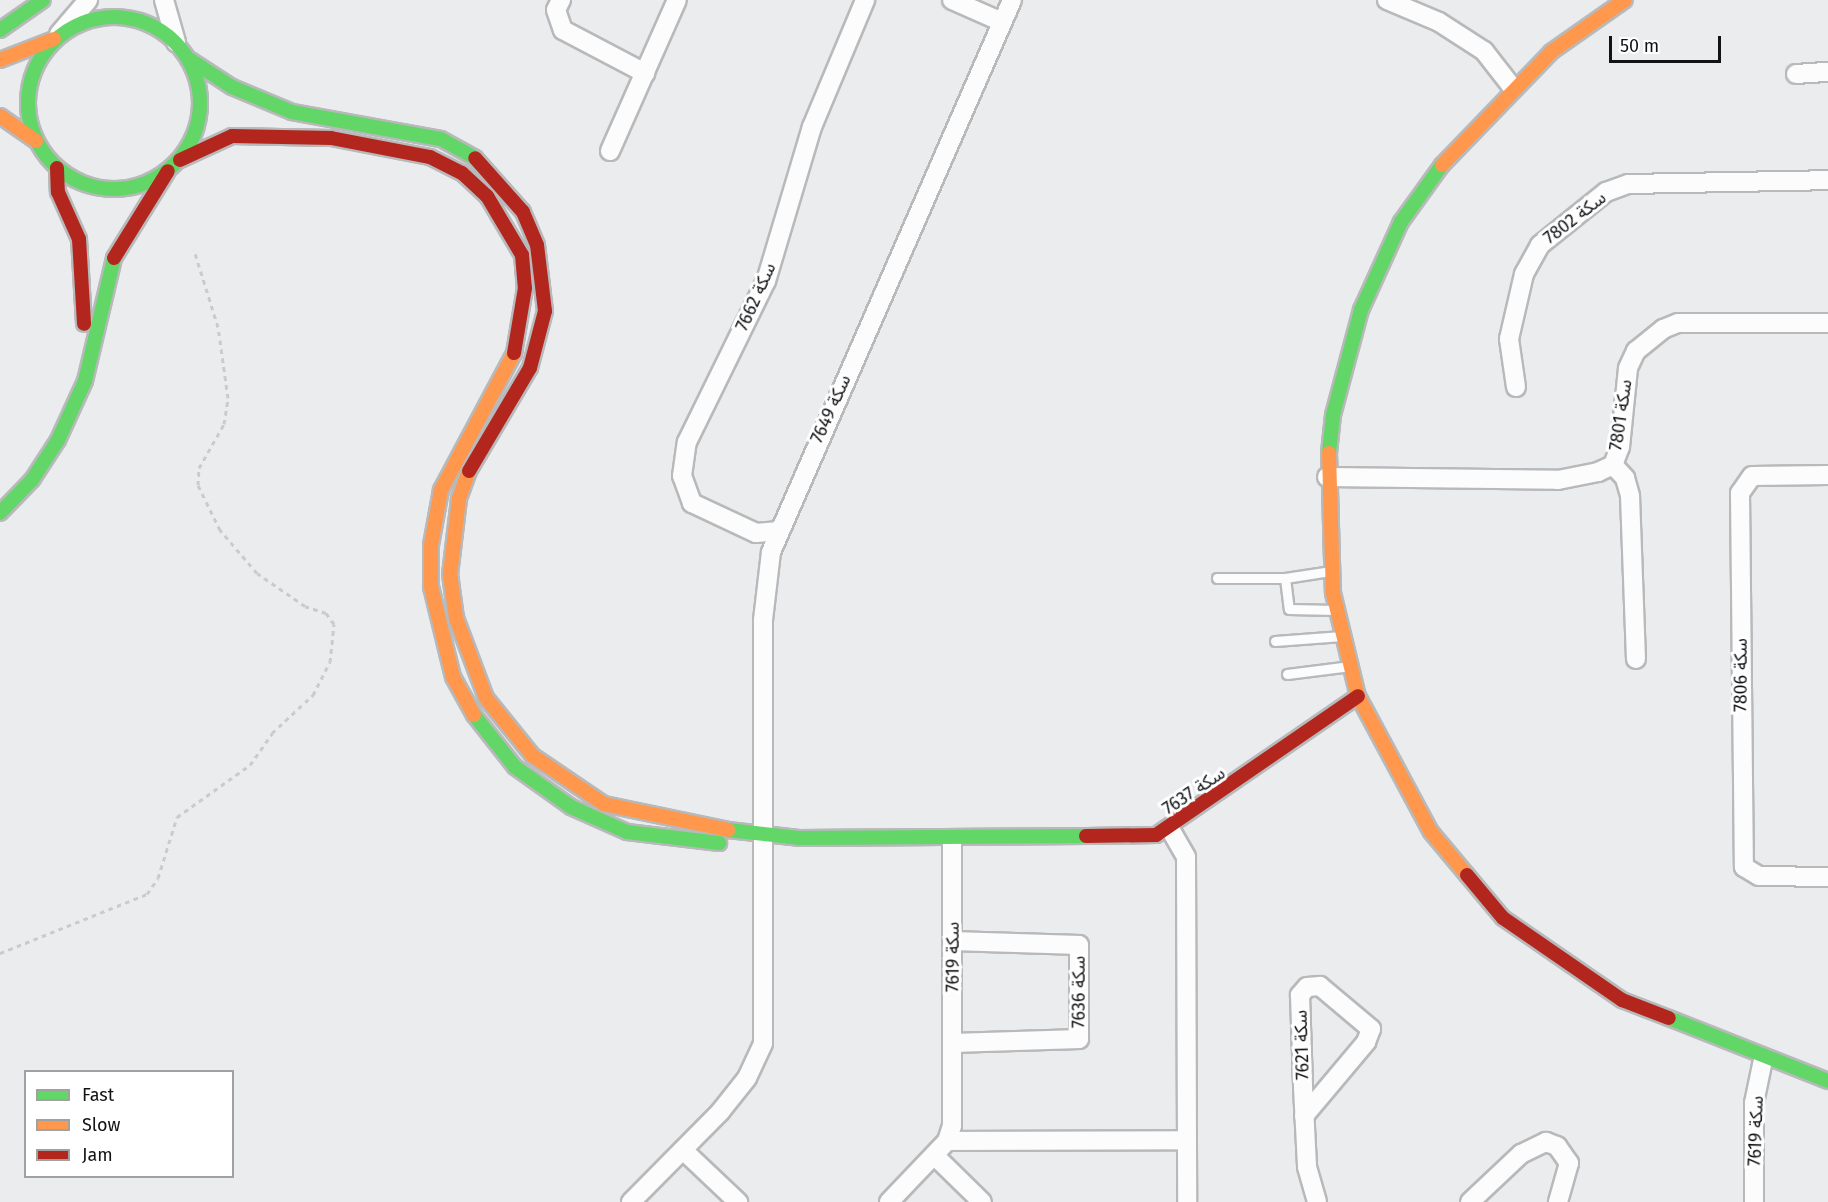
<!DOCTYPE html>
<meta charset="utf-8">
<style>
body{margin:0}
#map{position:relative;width:1828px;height:1202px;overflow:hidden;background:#eaecee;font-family:"Fira Sans","Noto Sans Arabic",sans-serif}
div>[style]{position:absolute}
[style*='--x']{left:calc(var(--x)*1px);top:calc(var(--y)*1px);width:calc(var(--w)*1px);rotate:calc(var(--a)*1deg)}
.path>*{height:3px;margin-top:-1.5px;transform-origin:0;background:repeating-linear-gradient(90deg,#cacbcc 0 4.5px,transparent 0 9px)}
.roads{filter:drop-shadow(2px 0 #b8b9bb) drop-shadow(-2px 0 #b8b9bb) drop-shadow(0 2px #b8b9bb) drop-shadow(0 -2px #b8b9bb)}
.lane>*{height:9px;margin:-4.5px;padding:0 4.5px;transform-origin:4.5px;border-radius:4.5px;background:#fcfcfc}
.street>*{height:18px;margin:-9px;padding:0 9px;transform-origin:9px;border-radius:9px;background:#fcfcfc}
.fast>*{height:14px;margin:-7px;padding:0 7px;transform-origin:7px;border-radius:7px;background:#63d668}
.fast>.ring{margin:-7px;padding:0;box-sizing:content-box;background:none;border:14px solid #63d668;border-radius:50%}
.slow>*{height:14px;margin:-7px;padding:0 7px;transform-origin:7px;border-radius:7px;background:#ff974d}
.jam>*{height:14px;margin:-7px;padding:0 7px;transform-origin:7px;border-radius:7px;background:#b3261e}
span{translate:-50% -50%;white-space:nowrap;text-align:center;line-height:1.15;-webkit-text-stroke:6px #fff;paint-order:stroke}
.street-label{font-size:18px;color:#121315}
.legend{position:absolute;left:24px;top:1070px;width:210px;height:108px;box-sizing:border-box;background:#fff;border:2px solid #a0a1a1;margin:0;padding:8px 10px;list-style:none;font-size:18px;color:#121315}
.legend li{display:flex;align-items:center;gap:12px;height:30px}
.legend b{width:30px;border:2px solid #a0a1a1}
.scale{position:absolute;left:1609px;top:36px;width:112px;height:27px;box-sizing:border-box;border:3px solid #121315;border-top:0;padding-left:8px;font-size:18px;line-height:21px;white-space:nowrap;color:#121315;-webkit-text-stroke:4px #fff;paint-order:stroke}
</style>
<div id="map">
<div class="path">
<div style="--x:0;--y:953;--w:158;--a:-21.9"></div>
<div style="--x:147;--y:894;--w:19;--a:-55"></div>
<div style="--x:158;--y:878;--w:64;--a:-72.7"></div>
<div style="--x:177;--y:817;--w:90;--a:-35.5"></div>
<div style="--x:250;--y:765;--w:39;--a:-55"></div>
<div style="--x:272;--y:733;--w:56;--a:-42.8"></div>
<div style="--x:313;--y:695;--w:37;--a:-63"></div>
<div style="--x:330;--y:662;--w:38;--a:-84"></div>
<div style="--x:334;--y:624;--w:14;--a:-126"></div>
<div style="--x:326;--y:613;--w:22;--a:-162"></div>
<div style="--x:305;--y:606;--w:58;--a:-145.5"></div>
<div style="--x:257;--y:573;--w:57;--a:-130.7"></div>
<div style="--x:220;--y:530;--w:50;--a:-116.1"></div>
<div style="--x:198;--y:485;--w:17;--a:-87"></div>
<div style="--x:199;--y:468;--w:51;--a:-60.4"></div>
<div style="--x:224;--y:424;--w:26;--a:-81"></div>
<div style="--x:228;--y:398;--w:72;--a:-98"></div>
<div style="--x:218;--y:327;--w:81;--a:-107.3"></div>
</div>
<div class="roads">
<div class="lane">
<div style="--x:1217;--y:578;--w:68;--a:0"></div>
<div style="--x:1285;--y:578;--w:31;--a:83"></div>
<div style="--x:1289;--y:609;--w:47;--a:1.2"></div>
<div style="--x:1285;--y:578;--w:47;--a:-8.7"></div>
<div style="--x:1275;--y:641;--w:67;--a:-4.3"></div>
<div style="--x:1287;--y:674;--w:64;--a:-7.2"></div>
</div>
<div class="street">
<div style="--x:164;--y:0;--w:44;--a:74.1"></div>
<div style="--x:561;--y:0;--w:11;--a:117"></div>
<div style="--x:556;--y:10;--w:21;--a:71"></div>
<div style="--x:563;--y:30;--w:93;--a:27.7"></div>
<div style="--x:952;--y:0;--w:55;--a:23.7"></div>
<div style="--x:1387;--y:0;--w:56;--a:22.9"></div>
<div style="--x:1439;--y:22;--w:54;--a:32.8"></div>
<div style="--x:1484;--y:51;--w:46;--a:52.1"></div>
<div style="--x:59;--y:34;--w:45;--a:-49.5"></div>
<div style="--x:1796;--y:74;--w:32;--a:-4"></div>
<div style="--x:610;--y:151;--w:165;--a:-66.1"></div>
<div style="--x:1516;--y:387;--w:49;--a:-98.3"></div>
<div style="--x:1509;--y:339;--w:67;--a:-77"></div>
<div style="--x:1524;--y:274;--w:33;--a:-61"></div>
<div style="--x:1540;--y:245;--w:85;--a:-38.8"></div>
<div style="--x:1606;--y:192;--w:23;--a:-20"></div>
<div style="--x:1628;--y:184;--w:200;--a:-1.1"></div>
<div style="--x:1613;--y:465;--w:18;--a:47"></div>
<div style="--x:1625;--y:478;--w:19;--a:74"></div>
<div style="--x:1630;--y:496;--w:163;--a:87.9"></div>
<div style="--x:1828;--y:475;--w:76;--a:179.2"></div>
<div style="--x:1752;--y:476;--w:21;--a:125"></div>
<div style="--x:1740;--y:493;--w:374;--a:89.4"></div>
<div style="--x:1744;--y:867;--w:17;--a:31"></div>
<div style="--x:1759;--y:876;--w:69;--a:0.8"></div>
<div style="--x:1327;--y:477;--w:231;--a:0.7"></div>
<div style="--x:1558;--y:480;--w:41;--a:-11.3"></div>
<div style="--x:1598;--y:472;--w:17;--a:-25"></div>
<div style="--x:1613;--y:465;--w:19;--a:-69"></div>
<div style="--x:1620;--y:447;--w:79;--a:-84.2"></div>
<div style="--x:1628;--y:368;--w:19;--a:-65"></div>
<div style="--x:1636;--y:351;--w:35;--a:-39"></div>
<div style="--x:1663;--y:329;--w:16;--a:-22"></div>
<div style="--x:1678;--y:323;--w:150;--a:0"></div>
<div style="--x:779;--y:531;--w:23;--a:175"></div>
<div style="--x:756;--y:533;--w:71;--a:-154.9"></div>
<div style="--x:692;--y:503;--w:29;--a:-110"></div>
<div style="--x:682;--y:476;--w:34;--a:-82"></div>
<div style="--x:687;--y:442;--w:179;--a:-63.9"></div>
<div style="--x:766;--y:281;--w:161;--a:-73.4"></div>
<div style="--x:812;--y:127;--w:138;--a:-67.3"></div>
<div style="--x:1170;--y:829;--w:32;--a:60"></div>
<div style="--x:1186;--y:857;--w:345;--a:89.8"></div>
<div style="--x:953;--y:941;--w:126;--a:1.8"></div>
<div style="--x:1079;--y:945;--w:94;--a:90"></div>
<div style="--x:1079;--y:1039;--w:126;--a:178.2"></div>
<div style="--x:1304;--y:1116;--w:97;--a:-50"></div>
<div style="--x:1366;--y:1042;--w:14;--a:-69"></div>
<div style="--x:1371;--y:1029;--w:67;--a:-139.9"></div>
<div style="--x:1320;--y:986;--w:13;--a:176"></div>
<div style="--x:1307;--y:987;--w:11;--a:131"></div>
<div style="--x:1300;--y:995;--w:92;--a:88.1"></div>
<div style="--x:1303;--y:1087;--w:80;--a:87.1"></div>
<div style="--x:1307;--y:1167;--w:36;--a:74"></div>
<div style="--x:947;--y:1141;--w:240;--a:-0.2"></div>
<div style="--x:683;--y:1150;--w:76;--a:43.4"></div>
<div style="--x:934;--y:1155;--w:67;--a:44.4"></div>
<div style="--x:631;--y:1202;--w:127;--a:-45.3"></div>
<div style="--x:720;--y:1112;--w:43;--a:-51.5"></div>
<div style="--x:747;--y:1078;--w:38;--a:-65"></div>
<div style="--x:763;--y:1043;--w:423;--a:-90"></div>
<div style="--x:763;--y:620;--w:68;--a:-83.3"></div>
<div style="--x:771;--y:552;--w:602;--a:-66.41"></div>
<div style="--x:889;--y:1202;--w:84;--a:-46.4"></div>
<div style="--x:947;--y:1141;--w:16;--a:-72"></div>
<div style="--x:952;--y:1126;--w:285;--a:-90"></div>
<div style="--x:1470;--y:1202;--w:70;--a:-43.3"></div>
<div style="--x:1521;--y:1154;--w:28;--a:-26"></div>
<div style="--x:1546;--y:1142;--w:12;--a:20"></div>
<div style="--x:1557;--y:1146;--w:21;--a:55"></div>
<div style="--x:1569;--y:1163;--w:41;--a:105.8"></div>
<div style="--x:1754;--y:1202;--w:99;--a:-90"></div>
<div style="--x:1754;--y:1103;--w:44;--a:-78.2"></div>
</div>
<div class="fast">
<div class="ring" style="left:28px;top:17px;width:158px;height:158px"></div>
<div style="--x:0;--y:30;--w:52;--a:-34.9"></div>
<div style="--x:189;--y:59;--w:51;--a:33.1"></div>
<div style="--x:232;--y:87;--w:65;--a:22.6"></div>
<div style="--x:292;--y:112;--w:151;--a:10.3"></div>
<div style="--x:441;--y:139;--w:39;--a:29"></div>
<div style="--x:1329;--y:453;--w:38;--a:-84"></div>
<div style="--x:1333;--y:415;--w:109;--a:-75.1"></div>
<div style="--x:1361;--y:310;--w:97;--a:-65.6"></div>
<div style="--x:1401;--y:222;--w:70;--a:-54.3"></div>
<div style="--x:0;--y:513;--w:46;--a:-45.9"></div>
<div style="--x:32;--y:480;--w:48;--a:-57"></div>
<div style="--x:58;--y:440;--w:65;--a:-65.4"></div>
<div style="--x:85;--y:381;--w:126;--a:-76.7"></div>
<div style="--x:474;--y:715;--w:66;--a:51.7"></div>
<div style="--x:515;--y:767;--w:69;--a:35.5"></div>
<div style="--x:571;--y:807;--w:61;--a:24.1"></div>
<div style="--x:627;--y:832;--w:93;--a:6.8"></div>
<div style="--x:728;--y:830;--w:71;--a:6.4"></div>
<div style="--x:799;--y:838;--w:287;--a:-0.4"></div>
<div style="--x:1669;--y:1018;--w:171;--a:21.6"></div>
</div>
<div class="slow">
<div style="--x:0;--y:60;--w:58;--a:-21.3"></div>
<div style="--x:0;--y:116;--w:44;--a:34.8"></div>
<div style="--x:1442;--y:165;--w:157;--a:-46"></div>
<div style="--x:1551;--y:52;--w:90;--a:-35.1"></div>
<div style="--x:1329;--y:453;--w:140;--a:88.4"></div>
<div style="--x:1333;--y:593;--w:106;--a:76.4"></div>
<div style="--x:1358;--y:696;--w:154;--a:61.8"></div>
<div style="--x:1431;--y:832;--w:56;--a:50.1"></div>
<div style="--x:469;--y:471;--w:30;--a:110"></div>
<div style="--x:459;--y:499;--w:76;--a:96.8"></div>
<div style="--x:450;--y:574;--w:44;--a:82.2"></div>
<div style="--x:456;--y:618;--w:85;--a:69.4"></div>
<div style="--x:486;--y:698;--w:75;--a:51"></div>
<div style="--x:533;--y:756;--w:86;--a:34.1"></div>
<div style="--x:604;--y:804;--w:127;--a:11.8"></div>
<div style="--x:474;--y:715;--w:43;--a:-118.9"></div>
<div style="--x:453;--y:677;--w:93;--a:-103.7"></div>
<div style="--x:431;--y:587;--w:42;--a:-90"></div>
<div style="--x:431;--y:545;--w:56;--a:-79.7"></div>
<div style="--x:441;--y:490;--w:155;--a:-61.9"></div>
</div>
<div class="jam">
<div style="--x:180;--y:160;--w:57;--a:-24.8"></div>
<div style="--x:232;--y:136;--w:99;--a:1.2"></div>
<div style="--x:331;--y:138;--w:101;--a:10.9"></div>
<div style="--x:430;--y:157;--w:36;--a:27"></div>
<div style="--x:462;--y:173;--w:34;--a:43"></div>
<div style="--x:487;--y:196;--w:69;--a:59.3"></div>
<div style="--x:522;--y:255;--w:33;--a:85"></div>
<div style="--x:525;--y:288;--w:66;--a:99.6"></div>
<div style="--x:57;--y:168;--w:24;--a:88"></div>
<div style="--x:58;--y:192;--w:51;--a:65.9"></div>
<div style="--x:79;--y:239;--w:85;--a:86.6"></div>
<div style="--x:114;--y:258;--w:102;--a:-58.2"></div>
<div style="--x:469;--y:471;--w:120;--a:-59.4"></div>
<div style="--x:530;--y:368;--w:59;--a:-75.3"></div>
<div style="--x:545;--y:311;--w:66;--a:-96.9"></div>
<div style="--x:537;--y:245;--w:36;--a:-113"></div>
<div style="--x:523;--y:212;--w:72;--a:-131.6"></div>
<div style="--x:1086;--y:836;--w:70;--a:-0.8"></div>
<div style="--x:1156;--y:835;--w:245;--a:-34.5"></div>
<div style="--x:1467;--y:875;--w:56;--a:50.1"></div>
<div style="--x:1503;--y:918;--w:145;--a:34.6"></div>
<div style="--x:1622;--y:1000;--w:50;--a:21"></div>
</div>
</div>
<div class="street-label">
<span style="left:1575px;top:218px;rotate:-38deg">سكة 7802</span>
<span style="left:756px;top:297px;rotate:-66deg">سكة 7662</span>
<span style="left:831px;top:409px;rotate:-66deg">سكة 7649</span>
<span style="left:1621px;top:415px;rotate:-82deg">سكة 7801</span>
<span style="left:1741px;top:675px;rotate:-90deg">سكة 7806</span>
<span style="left:1194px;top:791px;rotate:-34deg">سكة 7637</span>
<span style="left:953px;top:957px;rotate:-90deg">سكة 7619</span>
<span style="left:1079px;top:992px;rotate:-90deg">سكة 7636</span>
<span style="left:1302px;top:1045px;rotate:-92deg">سكة 7621</span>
<span style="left:1756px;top:1131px;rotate:-88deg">سكة 7619</span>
</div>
<ul class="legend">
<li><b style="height:8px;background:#63d668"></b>Fast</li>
<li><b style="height:8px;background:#ff974d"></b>Slow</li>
<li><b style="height:8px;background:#b3261e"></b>Jam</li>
</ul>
<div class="scale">50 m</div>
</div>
